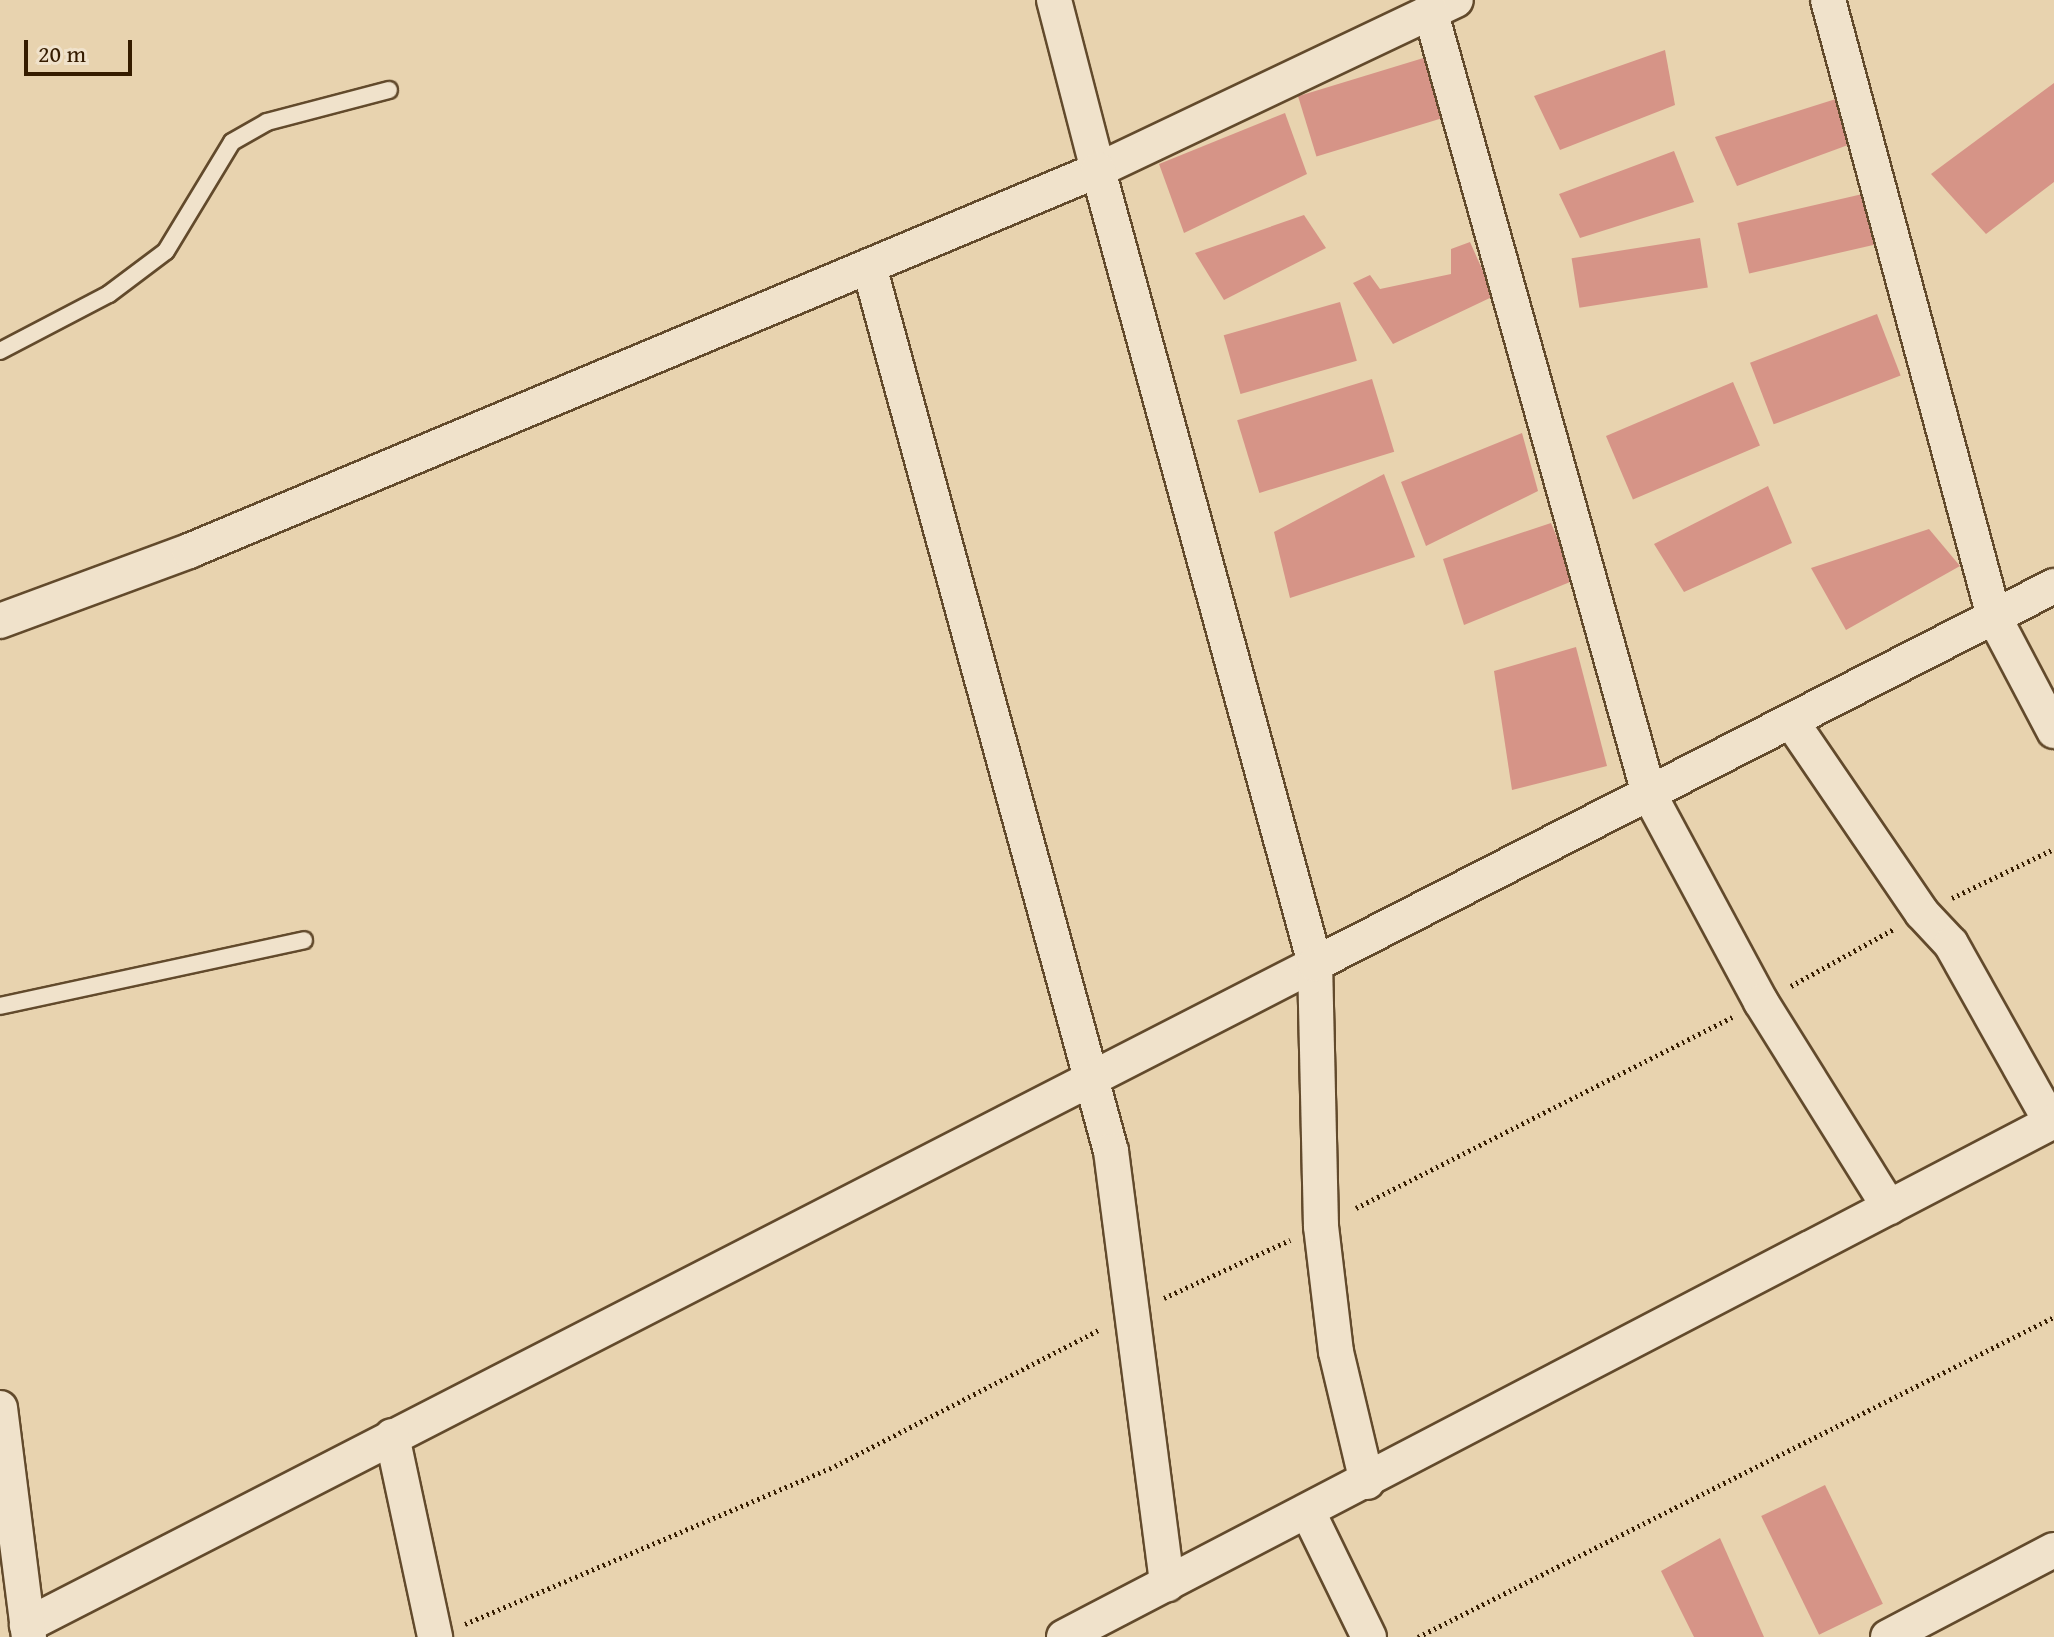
<!DOCTYPE html>
<style>
body{margin:0}
#map{position:relative;width:2054px;height:1637px;overflow:hidden;background:#e8d3af;font-family:"Gentium Book Plus",serif}
div>[style]{position:absolute}
[style*='--x']{left:calc(var(--x)*1px);top:calc(var(--y)*1px);width:calc(var(--w)*1px);rotate:calc(var(--a)*1deg)}
.building>*{inset:0;background:#d69487;transform-origin:0 0}
.path>*{height:5px;margin-top:-2.5px;transform-origin:0;background:repeating-linear-gradient(90deg,#351c00 0 2px,transparent 0 6px)}
.roads{filter:drop-shadow(2px 0 #624a2c) drop-shadow(-2px 0 #624a2c) drop-shadow(0 2px #624a2c) drop-shadow(0 -2px #624a2c)}
.lane>*{height:16px;margin:-8px;padding:0 8px;transform-origin:8px;border-radius:8px;background:#f0e2cb}
.street>*{height:34px;margin:-17px;padding:0 17px;transform-origin:17px;border-radius:17px;background:#f0e2cb}
span{translate:-50% -50%;white-space:nowrap;text-align:center;line-height:1.15;-webkit-text-stroke:8px #f0e2cb;paint-order:stroke}
.scale{position:absolute;left:24px;top:40px;width:108px;height:36px;box-sizing:border-box;border:4px solid #351c00;border-top:0;padding-left:10px;font-size:24px;line-height:28px;white-space:nowrap;color:#351c00;-webkit-text-stroke:6px #f0e2cb;paint-order:stroke}
</style>
<div id="map">
<div class="building">
<div style="clip-path:polygon(1665px 50px,1675px 105px,1560px 150px,1534px 96px)"></div>
<div style="left:1430px;top:56px;width:63px;height:138px;rotate:73deg"></div>
<div style="clip-path:polygon(2054px 83px,2054px 182px,1986px 234px,1931px 174px)"></div>
<div style="clip-path:polygon(1839px 98px,1848px 145px,1737px 186px,1715px 137px)"></div>
<div style="clip-path:polygon(1285px 113px,1307px 174px,1184px 233px,1159px 164px)"></div>
<div style="clip-path:polygon(1674px 151px,1694px 202px,1580px 238px,1559px 194px)"></div>
<div style="left:1867px;top:193px;width:52px;height:133px;rotate:77deg"></div>
<div style="clip-path:polygon(1304px 215px,1326px 248px,1224px 300px,1195px 253px)"></div>
<div style="left:1700px;top:238px;width:50px;height:130px;rotate:81deg"></div>
<div style="clip-path:polygon(1470px 242px,1494px 296px,1393px 344px,1353px 283px,1370px 275px,1380px 289px,1451px 274px,1451px 249px)"></div>
<div style="left:1340px;top:302px;width:61px;height:121px;rotate:74deg"></div>
<div style="left:1877px;top:314px;width:66px;height:136px;rotate:69deg"></div>
<div style="left:1372px;top:379px;width:76px;height:141px;rotate:73deg"></div>
<div style="left:1733px;top:382px;width:69px;height:138px;rotate:67deg"></div>
<div style="clip-path:polygon(1522px 433px,1538px 491px,1426px 546px,1401px 482px)"></div>
<div style="clip-path:polygon(1384px 474px,1415px 557px,1290px 598px,1274px 532px)"></div>
<div style="clip-path:polygon(1768px 486px,1792px 543px,1684px 592px,1654px 544px)"></div>
<div style="clip-path:polygon(1551px 523px,1575px 580px,1464px 625px,1443px 559px)"></div>
<div style="clip-path:polygon(1929px 529px,1960px 566px,1846px 630px,1811px 568px)"></div>
<div style="clip-path:polygon(1576px 647px,1607px 766px,1512px 790px,1494px 671px)"></div>
<div style="left:1825px;top:1485px;width:132px;height:71px;rotate:64deg"></div>
<div style="clip-path:polygon(1720px 1538px,1764px 1637px,1694px 1637px,1661px 1571px)"></div>
</div>
<div class="path">
<div style="--x:1952;--y:898;--w:113;--a:-25.7"></div>
<div style="--x:1791;--y:986;--w:118;--a:-29"></div>
<div style="--x:1356;--y:1208;--w:422;--a:-26.9"></div>
<div style="--x:1164;--y:1298;--w:139;--a:-24.7"></div>
<div style="--x:465;--y:1624;--w:402;--a:-23.1"></div>
<div style="--x:835;--y:1466;--w:299;--a:-27.3"></div>
<div style="--x:1418;--y:1637;--w:712;--a:-26.71"></div>
</div>
<div class="roads">
<div class="lane">
<div style="--x:0;--y:351;--w:123;--a:-27.6"></div>
<div style="--x:109;--y:294;--w:71;--a:-37"></div>
<div style="--x:166;--y:251;--w:127;--a:-58.8"></div>
<div style="--x:232;--y:142;--w:40;--a:-29.7"></div>
<div style="--x:267;--y:122;--w:126;--a:-14.7"></div>
<div style="--x:0;--y:1006;--w:311;--a:-12.2"></div>
</div>
<div class="street">
<div style="--x:1054;--y:0;--w:176;--a:75.5"></div>
<div style="--x:1098;--y:170;--w:396;--a:-25.4"></div>
<div style="--x:1828;--y:0;--w:639;--a:74.94"></div>
<div style="--x:1994;--y:617;--w:129;--a:62.2"></div>
<div style="--x:1430;--y:10;--w:814;--a:74.39"></div>
<div style="--x:1649;--y:794;--w:236;--a:61.7"></div>
<div style="--x:1761;--y:1002;--w:242;--a:58"></div>
<div style="--x:869;--y:266;--w:917;--a:74.71"></div>
<div style="--x:1111;--y:1151;--w:437;--a:82.6"></div>
<div style="--x:0;--y:621;--w:202;--a:-20.3"></div>
<div style="--x:189;--y:551;--w:986;--a:-22.74"></div>
<div style="--x:1098;--y:170;--w:823;--a:74.71"></div>
<div style="--x:1315;--y:964;--w:1448;--a:152.83"></div>
<div style="--x:1791;--y:721;--w:232;--a:55.7"></div>
<div style="--x:1922;--y:913;--w:42;--a:46.9"></div>
<div style="--x:1951;--y:944;--w:204;--a:60.7"></div>
<div style="--x:0;--y:1408;--w:231;--a:82.8"></div>
<div style="--x:392;--y:1436;--w:206;--a:77.9"></div>
<div style="--x:1367;--y:1482;--w:134;--a:-103.4"></div>
<div style="--x:1336;--y:1352;--w:127;--a:-96.8"></div>
<div style="--x:1321;--y:1226;--w:262;--a:-91.3"></div>
<div style="--x:1315;--y:964;--w:830;--a:-27.09"></div>
<div style="--x:1308;--y:1512;--w:139;--a:64"></div>
<div style="--x:1064;--y:1637;--w:1116;--a:-27.53"></div>
<div style="--x:1888;--y:1637;--w:187;--a:-27.7"></div>
</div>
</div>
<div class="scale">20 m</div>
</div>
